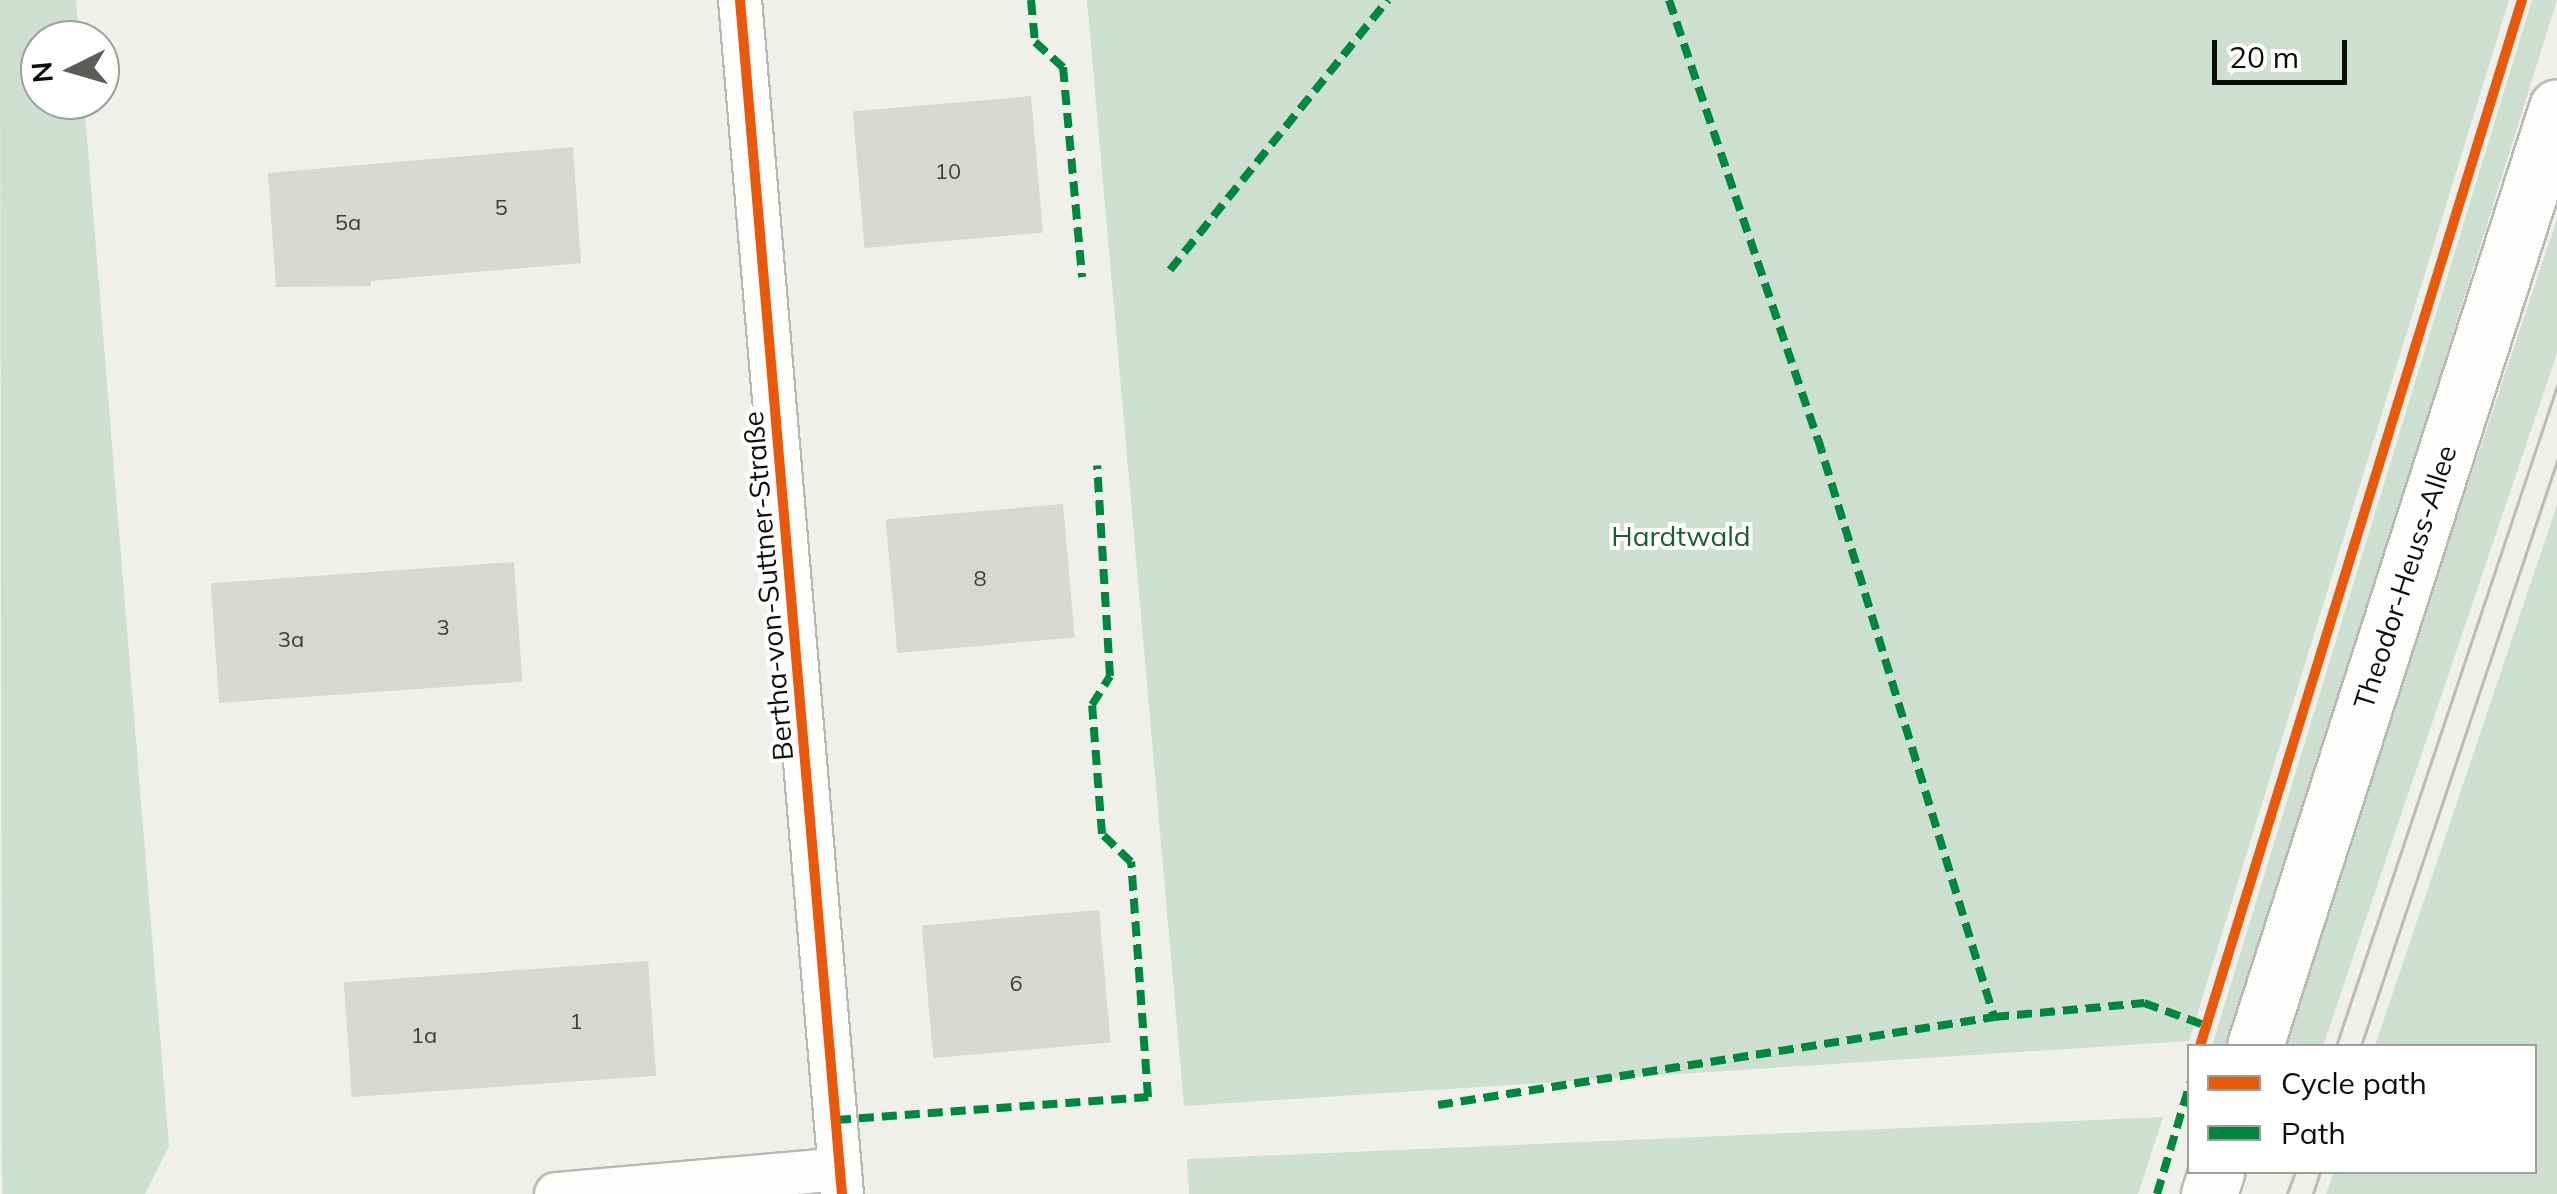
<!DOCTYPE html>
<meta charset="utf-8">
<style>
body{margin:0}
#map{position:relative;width:2557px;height:1194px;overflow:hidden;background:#f0f0ea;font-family:Mulish,sans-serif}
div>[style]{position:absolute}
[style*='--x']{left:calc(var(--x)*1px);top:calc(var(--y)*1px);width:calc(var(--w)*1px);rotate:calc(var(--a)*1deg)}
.green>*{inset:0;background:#ccdfd0}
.building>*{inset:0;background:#d8d7d2;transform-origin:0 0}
.roads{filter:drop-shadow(2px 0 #b8b7b3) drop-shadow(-2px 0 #b8b7b3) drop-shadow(0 2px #b8b7b3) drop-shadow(0 -2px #b8b7b3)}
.minor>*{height:42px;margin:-21px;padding:0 21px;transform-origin:21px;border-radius:21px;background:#fdfdfc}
.secondary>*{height:55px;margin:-27.5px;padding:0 27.5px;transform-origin:27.5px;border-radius:27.5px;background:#fdfdfc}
.tram>*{height:2.5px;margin:-1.25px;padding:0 1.25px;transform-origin:1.25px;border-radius:1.25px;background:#bbbbba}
.quiet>*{height:8px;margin-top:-4px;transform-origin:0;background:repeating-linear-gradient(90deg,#00873e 0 15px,transparent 0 23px)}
.cycleway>*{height:10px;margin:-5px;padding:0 5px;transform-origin:5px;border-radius:5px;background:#e8590c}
span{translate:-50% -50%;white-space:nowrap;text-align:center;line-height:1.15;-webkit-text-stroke:8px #fff;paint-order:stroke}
.number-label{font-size:22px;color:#403f3b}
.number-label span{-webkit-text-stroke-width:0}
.park-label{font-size:28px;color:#1b5b3a}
.street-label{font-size:28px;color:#0d0c09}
.legend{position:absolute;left:2187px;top:1044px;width:350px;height:130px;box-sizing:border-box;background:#fff;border:2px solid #9e9e9d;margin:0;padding:12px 18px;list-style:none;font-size:30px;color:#0d0c09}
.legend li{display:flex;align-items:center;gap:20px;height:50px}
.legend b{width:50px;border:2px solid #9e9e9d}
.north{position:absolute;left:20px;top:20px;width:100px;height:100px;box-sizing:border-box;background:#fff;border:2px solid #9e9e9d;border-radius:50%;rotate:265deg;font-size:28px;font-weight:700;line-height:40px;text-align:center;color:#0d0c09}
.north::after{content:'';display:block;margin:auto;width:35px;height:45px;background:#5c5c58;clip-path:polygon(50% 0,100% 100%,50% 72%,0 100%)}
.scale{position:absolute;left:2212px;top:40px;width:135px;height:45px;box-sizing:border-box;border:5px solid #0d0c09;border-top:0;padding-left:12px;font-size:30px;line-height:35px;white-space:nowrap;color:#0d0c09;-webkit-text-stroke:8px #fff;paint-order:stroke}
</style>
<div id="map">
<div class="green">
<div style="clip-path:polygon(0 0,76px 0,79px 40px,40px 40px,40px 100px,84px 100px,169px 1146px,145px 1194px,2px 1194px)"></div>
<div style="clip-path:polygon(1087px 0,2509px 0,2189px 1041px,1184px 1106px)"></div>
<div style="clip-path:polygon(2532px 0,2557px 0,2288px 862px,2226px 1046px,2212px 1046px)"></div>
<div style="clip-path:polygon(2557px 219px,2557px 353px,2323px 1046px,2280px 1046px)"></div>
<div style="clip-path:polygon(2557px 505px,2557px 1194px,2326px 1194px,2334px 1172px,2534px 1172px,2534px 1046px,2375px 1046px)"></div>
<div style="clip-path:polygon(2163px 1117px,2138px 1194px,1189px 1194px,1187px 1159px)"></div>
</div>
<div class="building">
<div style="left:1031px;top:96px;width:137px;height:179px;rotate:85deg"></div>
<div style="clip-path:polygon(573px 147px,581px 263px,371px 281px,371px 286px,276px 287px,268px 173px)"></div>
<div style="left:1063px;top:504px;width:134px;height:178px;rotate:85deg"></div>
<div style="left:514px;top:562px;width:120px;height:304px;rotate:86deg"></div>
<div style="left:1099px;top:910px;width:133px;height:178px;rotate:85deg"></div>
<div style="left:648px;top:961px;width:115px;height:305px;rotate:86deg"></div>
</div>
<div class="roads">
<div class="minor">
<div style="--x:740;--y:0;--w:1198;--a:85.12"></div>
<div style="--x:556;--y:1194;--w:285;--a:-5"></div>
</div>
<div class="secondary">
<div style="--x:2255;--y:1046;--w:986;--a:-72.17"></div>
<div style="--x:2209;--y:1194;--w:23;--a:-72"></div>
</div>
</div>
<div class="tram">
<div style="--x:2336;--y:1046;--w:696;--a:-71.49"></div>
<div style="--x:2361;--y:1046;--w:617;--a:-71.48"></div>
<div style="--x:2287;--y:1194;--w:23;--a:-70"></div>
<div style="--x:2313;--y:1194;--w:23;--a:-72"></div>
</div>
<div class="quiet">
<div style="--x:1031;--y:0;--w:42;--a:84.6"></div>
<div style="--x:1035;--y:42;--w:38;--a:42"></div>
<div style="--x:1063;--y:67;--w:211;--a:84.8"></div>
<div style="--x:1669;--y:0;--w:464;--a:71.3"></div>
<div style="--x:1818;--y:439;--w:604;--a:73.06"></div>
<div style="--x:1170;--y:270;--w:347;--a:-51.1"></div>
<div style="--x:1438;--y:1105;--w:563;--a:-8.99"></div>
<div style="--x:1994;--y:1017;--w:151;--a:-5.3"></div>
<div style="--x:2144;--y:1003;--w:67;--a:20.1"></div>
<div style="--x:836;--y:1120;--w:313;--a:-4.2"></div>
<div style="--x:1148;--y:1097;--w:236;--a:-94.1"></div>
<div style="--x:1131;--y:862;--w:40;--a:-136"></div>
<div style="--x:1102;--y:834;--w:129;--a:-94.4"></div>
<div style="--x:1092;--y:705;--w:34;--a:-58"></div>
<div style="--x:1110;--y:676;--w:211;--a:-93.5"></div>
<div style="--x:2157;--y:1194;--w:116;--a:-73.4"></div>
</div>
<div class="cycleway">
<div style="--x:740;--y:0;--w:1198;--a:85.12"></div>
<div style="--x:2200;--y:1046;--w:1094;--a:-72.89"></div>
</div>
<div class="number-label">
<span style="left:948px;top:172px">10</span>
<span style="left:501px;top:208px">5</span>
<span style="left:348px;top:223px">5a</span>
<span style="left:980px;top:579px">8</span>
<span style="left:443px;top:628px">3</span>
<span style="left:291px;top:640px">3a</span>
<span style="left:1016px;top:984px">6</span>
<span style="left:576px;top:1022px">1</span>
<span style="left:424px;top:1036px">1a</span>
</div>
<div class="park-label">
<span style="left:1681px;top:536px">Hardtwald</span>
</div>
<div class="street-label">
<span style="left:2405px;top:577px;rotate:-72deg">Theodor-Heuss-Allee</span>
<span style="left:768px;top:586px;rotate:-95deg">Bertha-von-Suttner-Straße</span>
</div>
<ul class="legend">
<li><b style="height:12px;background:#e8590c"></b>Cycle path</li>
<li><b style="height:12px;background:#00873e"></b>Path</li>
</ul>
<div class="north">N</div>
<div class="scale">20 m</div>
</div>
